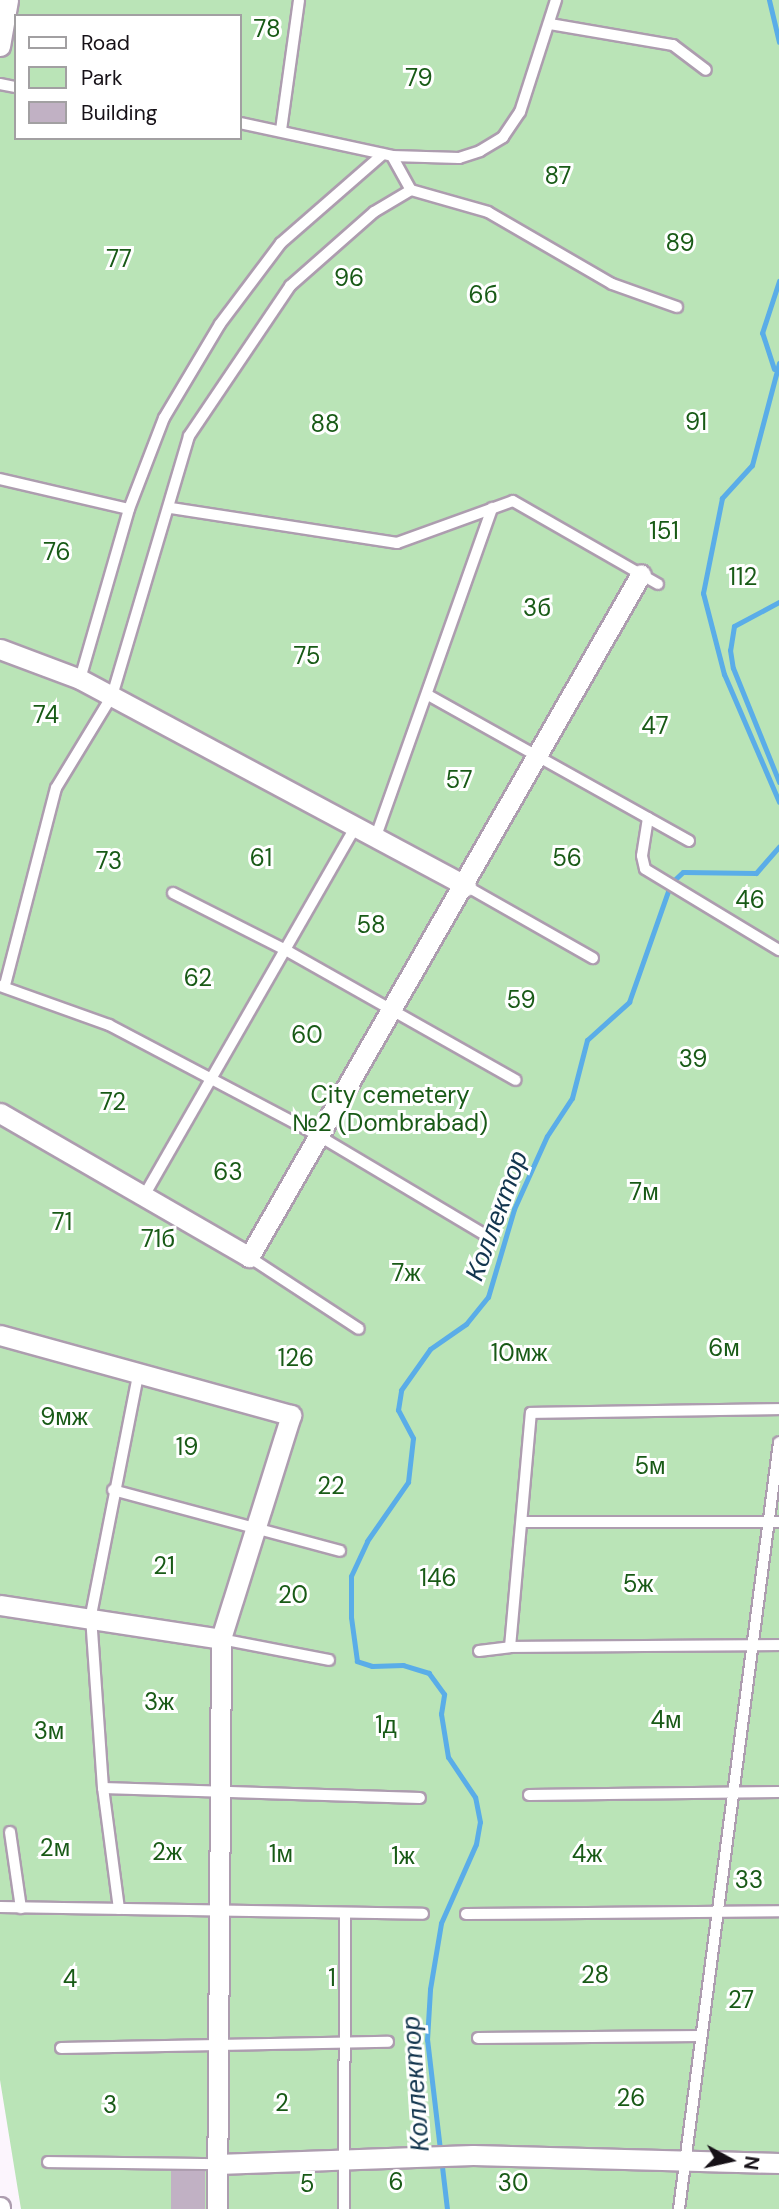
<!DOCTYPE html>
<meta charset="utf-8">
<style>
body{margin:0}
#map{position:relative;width:779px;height:2209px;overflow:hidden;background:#fcf5fd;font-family:"DM Sans",sans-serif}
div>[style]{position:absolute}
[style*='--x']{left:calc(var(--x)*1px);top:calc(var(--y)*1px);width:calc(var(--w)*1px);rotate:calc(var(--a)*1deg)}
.green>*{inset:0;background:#bae4b7}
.stream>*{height:5px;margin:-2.5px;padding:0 2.5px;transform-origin:2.5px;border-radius:2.5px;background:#5aade8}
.building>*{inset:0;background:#c1b1c4;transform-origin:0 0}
.roads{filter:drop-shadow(2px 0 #ad9daf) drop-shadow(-2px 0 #ad9daf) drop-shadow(0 2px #ad9daf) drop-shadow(0 -2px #ad9daf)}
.service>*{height:10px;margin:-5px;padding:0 5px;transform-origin:5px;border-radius:5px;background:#fff}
.minor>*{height:19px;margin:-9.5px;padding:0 9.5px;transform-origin:9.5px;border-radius:9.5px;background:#fff}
span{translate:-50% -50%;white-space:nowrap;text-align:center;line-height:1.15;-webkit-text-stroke:6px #fff;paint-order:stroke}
.park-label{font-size:24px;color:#185a16}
.water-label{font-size:26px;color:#12354e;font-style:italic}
.legend{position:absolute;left:14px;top:14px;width:228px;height:126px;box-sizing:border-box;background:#fff;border:2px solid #a2a0a2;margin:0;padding:9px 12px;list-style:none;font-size:21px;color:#161117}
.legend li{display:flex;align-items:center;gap:14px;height:35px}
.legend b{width:35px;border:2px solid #a2a0a2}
.north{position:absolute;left:695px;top:2125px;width:70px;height:70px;-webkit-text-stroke:5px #fff;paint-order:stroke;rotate:98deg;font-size:19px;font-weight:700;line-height:28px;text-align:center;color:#161117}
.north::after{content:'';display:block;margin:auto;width:24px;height:32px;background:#161117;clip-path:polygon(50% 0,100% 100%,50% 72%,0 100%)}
</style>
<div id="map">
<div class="green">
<div style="clip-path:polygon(evenodd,0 0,779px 0,779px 2209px,21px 2209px,0 2080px,0 0,16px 16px,240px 16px,240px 138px,16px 138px,16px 16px)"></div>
</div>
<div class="stream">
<div style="--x:769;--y:0;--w:43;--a:76.6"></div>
<div style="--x:779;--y:363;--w:106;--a:104.8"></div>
<div style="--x:752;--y:465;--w:45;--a:132.3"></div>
<div style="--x:722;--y:498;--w:97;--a:101.3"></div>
<div style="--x:703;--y:593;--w:84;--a:75.5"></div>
<div style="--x:724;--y:674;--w:139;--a:66.7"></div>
<div style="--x:774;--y:369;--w:38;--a:-108"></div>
<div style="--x:762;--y:333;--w:55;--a:-71.9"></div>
<div style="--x:779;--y:602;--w:51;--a:151.9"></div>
<div style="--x:734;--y:626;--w:24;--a:99"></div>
<div style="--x:730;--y:650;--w:18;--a:81"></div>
<div style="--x:733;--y:668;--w:123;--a:68"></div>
<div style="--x:447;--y:2209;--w:170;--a:-96.7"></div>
<div style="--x:427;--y:2040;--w:51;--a:-86.6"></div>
<div style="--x:430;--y:1989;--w:67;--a:-80.5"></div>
<div style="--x:441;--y:1923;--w:86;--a:-66.1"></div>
<div style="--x:476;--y:1844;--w:22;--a:-80"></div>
<div style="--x:480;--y:1822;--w:25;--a:-101"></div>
<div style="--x:475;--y:1797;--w:48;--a:-124"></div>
<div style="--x:448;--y:1757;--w:44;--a:-99.2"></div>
<div style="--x:441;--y:1714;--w:20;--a:-81"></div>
<div style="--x:444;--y:1694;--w:26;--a:-126"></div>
<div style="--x:429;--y:1673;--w:27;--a:-163"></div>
<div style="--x:403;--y:1665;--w:31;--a:178"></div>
<div style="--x:372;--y:1666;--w:16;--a:-162"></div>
<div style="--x:357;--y:1661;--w:44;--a:-97.8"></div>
<div style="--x:351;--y:1617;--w:41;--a:-90"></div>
<div style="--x:351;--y:1576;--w:38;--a:-65"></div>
<div style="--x:367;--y:1541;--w:72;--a:-55.2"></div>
<div style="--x:408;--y:1482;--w:44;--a:-83.5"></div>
<div style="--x:413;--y:1438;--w:32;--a:-118"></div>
<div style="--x:398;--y:1410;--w:20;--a:-81"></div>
<div style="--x:401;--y:1390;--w:50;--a:-54.7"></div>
<div style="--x:430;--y:1349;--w:44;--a:-34.8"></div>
<div style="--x:466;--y:1324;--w:35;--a:-51"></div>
<div style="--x:488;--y:1297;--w:92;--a:-73.5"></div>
<div style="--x:514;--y:1209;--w:80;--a:-65.7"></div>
<div style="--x:547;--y:1136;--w:45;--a:-56.7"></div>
<div style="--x:572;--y:1098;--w:60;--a:-75.5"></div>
<div style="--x:587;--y:1040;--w:57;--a:-42.1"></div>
<div style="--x:629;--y:1002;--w:126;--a:-70.6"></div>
<div style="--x:671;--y:883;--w:16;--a:-43"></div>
<div style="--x:683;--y:872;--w:73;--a:0.8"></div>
<div style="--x:756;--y:873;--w:35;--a:-49"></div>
</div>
<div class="building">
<div style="left:171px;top:2171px;width:34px;height:38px"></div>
</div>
<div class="roads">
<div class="service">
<div style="--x:550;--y:24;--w:125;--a:9.7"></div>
<div style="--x:673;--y:45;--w:41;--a:37.1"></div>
<div style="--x:0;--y:84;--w:16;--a:11"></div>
<div style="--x:240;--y:123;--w:156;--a:12.2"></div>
<div style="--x:392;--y:156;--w:67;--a:1.7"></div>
<div style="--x:459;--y:158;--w:22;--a:-18"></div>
<div style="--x:480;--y:151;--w:27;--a:-31"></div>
<div style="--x:503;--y:137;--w:30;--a:-56"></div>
<div style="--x:520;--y:112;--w:118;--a:-72.2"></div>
<div style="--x:281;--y:130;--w:131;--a:-82.1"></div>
<div style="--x:392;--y:156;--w:39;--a:61"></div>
<div style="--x:0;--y:479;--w:132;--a:13.1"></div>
<div style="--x:171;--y:508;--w:229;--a:8.8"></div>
<div style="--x:397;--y:543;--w:123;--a:-19.9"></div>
<div style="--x:513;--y:501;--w:167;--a:29.8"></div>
<div style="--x:80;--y:679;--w:177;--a:-73.9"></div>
<div style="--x:129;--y:509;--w:97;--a:-69"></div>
<div style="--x:164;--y:418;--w:109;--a:-59.2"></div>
<div style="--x:220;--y:324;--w:101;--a:-53"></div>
<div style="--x:281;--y:243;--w:135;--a:-41.1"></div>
<div style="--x:428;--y:695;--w:299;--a:29.2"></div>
<div style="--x:648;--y:818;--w:38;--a:99"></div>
<div style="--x:642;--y:856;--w:13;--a:77"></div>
<div style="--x:645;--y:869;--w:157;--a:31.2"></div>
<div style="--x:376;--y:836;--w:348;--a:-70.5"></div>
<div style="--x:466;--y:886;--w:146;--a:29.6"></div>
<div style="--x:173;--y:893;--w:124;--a:26.8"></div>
<div style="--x:284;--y:949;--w:266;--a:29.5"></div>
<div style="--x:5;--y:985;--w:203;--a:-75.5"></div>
<div style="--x:56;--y:788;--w:108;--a:-58.7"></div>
<div style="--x:112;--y:696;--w:271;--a:-73.5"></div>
<div style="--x:189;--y:436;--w:181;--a:-56"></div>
<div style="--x:290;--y:286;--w:112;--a:-41.4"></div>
<div style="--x:374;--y:212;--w:43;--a:-30.7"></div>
<div style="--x:411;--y:190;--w:80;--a:15.9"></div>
<div style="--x:488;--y:212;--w:143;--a:30.1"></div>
<div style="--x:612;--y:284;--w:69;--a:19.5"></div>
<div style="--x:0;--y:986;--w:116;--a:19.7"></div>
<div style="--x:109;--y:1025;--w:240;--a:27.8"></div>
<div style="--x:321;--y:1137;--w:193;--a:30.8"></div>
<div style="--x:144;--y:1196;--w:426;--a:-60.2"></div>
<div style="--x:249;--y:1257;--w:131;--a:33.2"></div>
<div style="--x:113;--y:1490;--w:235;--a:15"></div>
<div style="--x:522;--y:1522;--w:257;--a:0"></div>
<div style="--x:221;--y:1639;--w:110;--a:11"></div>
<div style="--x:510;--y:1647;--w:235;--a:-84.9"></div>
<div style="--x:531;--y:1413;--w:248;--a:-0.9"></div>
<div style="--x:479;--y:1651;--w:31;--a:-7"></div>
<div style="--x:510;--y:1647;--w:269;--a:-0.4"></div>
<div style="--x:103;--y:1788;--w:317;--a:1.8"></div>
<div style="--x:529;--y:1795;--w:250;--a:-0.7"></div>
<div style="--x:10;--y:1832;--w:77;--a:81.8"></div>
<div style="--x:0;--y:1907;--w:423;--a:0.9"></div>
<div style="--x:119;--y:1909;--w:122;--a:-97.5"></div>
<div style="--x:103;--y:1788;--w:173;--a:-94"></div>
<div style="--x:91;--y:1615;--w:249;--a:-78.9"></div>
<div style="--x:466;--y:1914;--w:313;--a:-0.5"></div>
<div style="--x:478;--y:2038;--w:222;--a:-0.5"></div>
<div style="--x:61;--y:2048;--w:327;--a:-1.1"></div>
<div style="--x:48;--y:2162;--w:169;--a:0.7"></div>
<div style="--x:344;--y:2209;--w:296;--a:-89.8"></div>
<div style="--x:679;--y:2209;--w:773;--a:-82.57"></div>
</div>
<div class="minor">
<div style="--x:0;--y:46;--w:47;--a:-80.1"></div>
<div style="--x:0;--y:649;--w:85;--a:20.6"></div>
<div style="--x:80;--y:679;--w:438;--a:28.2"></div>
<div style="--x:0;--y:1113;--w:288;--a:30"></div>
<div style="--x:249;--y:1257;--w:787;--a:-60.15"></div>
<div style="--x:0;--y:1335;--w:302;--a:15.4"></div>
<div style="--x:291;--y:1415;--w:235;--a:107.4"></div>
<div style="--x:221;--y:1639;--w:570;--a:90.4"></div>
<div style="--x:0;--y:1605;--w:224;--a:8.7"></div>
<div style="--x:217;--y:2164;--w:256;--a:-2"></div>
<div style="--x:473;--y:2155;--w:306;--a:1.5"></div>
<div style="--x:0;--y:2207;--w:2;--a:90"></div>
</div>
</div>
<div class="park-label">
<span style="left:267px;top:29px">78</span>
<span style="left:419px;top:78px">79</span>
<span style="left:558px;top:176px">87</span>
<span style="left:680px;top:243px">89</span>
<span style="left:119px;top:259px">77</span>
<span style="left:349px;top:278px">96</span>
<span style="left:483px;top:295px">6б</span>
<span style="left:696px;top:422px">91</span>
<span style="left:325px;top:424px">88</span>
<span style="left:664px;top:531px">151</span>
<span style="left:57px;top:552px">76</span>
<span style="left:743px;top:577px">112</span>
<span style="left:537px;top:608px">3б</span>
<span style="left:307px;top:656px">75</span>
<span style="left:46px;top:715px">74</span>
<span style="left:655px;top:726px">47</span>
<span style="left:459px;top:780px">57</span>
<span style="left:261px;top:858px">61</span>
<span style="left:567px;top:858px">56</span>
<span style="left:109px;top:861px">73</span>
<span style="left:750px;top:900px">46</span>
<span style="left:371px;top:925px">58</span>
<span style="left:198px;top:978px">62</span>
<span style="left:521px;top:1000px">59</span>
<span style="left:307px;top:1035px">60</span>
<span style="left:693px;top:1059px">39</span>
<span style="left:390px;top:1109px">City cemetery<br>№2 (Dombrabad)</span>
<span style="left:113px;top:1102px">72</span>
<span style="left:228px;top:1172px">63</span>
<span style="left:644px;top:1192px">7м</span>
<span style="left:62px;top:1222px">71</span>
<span style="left:158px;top:1239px">71б</span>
<span style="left:406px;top:1273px">7ж</span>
<span style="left:724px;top:1348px">6м</span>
<span style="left:519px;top:1353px">10мж</span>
<span style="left:296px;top:1358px">126</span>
<span style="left:64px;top:1417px">9мж</span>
<span style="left:187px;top:1447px">19</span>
<span style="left:650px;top:1466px">5м</span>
<span style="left:331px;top:1486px">22</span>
<span style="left:164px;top:1566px">21</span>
<span style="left:438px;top:1578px">146</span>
<span style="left:638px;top:1584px">5ж</span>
<span style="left:293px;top:1595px">20</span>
<span style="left:159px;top:1702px">3ж</span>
<span style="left:666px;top:1720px">4м</span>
<span style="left:386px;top:1725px">1д</span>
<span style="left:49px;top:1731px">3м</span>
<span style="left:55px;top:1848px">2м</span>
<span style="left:167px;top:1852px">2ж</span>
<span style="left:281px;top:1854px">1м</span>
<span style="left:587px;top:1854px">4ж</span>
<span style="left:403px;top:1856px">1ж</span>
<span style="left:749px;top:1880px">33</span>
<span style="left:595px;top:1975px">28</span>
<span style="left:332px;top:1978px">1</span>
<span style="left:70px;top:1979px">4</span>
<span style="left:741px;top:2000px">27</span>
<span style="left:631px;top:2098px">26</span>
<span style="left:282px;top:2103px">2</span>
<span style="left:110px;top:2105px">3</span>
<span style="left:396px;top:2182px">6</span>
<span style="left:513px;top:2183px">30</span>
<span style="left:307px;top:2184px">5</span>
</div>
<div class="water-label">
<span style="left:497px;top:1216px;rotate:-70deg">Коллектор</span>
<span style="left:416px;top:2084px;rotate:-94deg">Коллектор</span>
</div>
<ul class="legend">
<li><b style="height:9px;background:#fff"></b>Road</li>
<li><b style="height:19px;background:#bae4b7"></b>Park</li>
<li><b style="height:19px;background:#c1b1c4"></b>Building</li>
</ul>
<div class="north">N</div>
</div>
